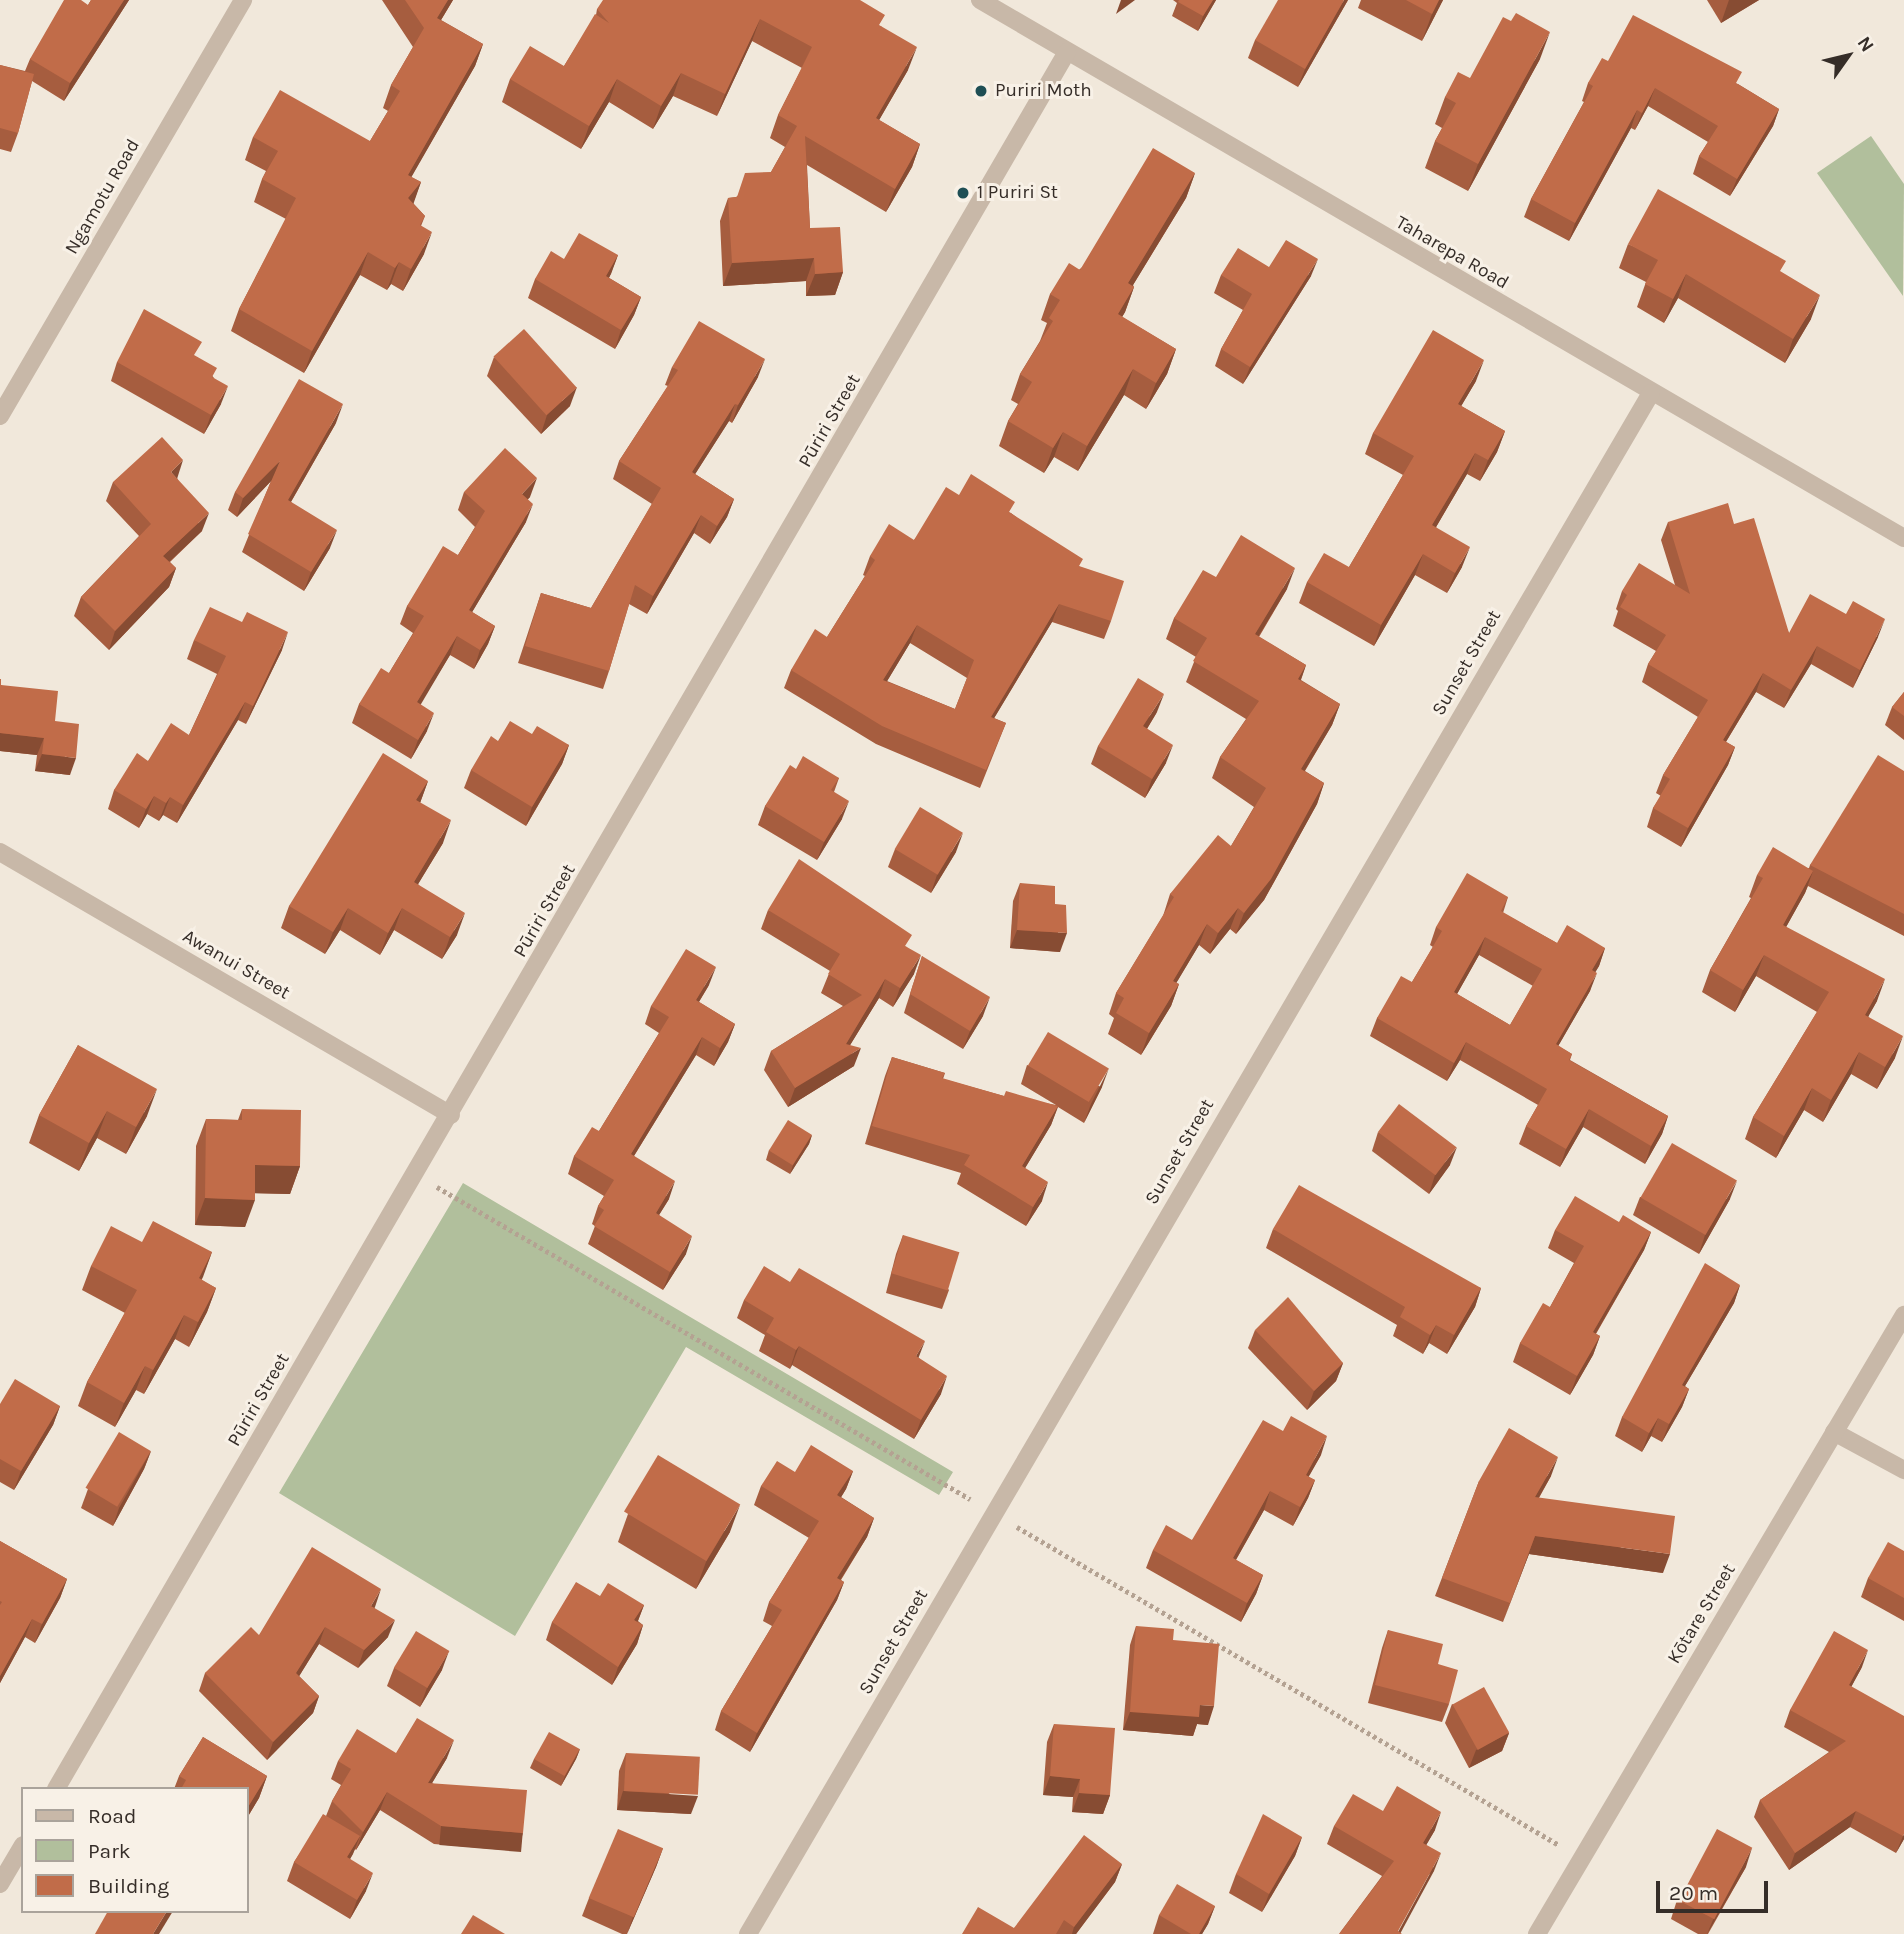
<!DOCTYPE html>
<meta charset="utf-8">
<style>
body{margin:0}
#map{position:relative;width:1904px;height:1934px;overflow:hidden;background:#f1e8db;font-family:Karla,sans-serif}
div>[style]{position:absolute}
[style*='--x']{left:calc(var(--x)*1px);top:calc(var(--y)*1px);width:calc(var(--w)*1px);rotate:calc(var(--a)*1deg)}
.green>*{inset:0;background:#b1bf9c}
.path>*{height:4.5px;margin-top:-2.25px;transform-origin:0;background:repeating-linear-gradient(90deg,#b4a292 0 3.5px,transparent 0 7px)}
.minor>*{height:18px;margin:-9px;padding:0 9px;transform-origin:9px;border-radius:9px;background:#c8b8a8}
.wall>*{inset:0;background:#a65d3f}
.shaded-wall>*{inset:0;background:#874c33;transform-origin:0 0}
.building>*{inset:0;background:#c16c49;transform-origin:0 0}
.dots>*{width:19px;height:19px;translate:-50% -50%;box-sizing:border-box;border:4px solid #f8f1e7;border-radius:50%}
span{translate:-50% -50%;white-space:nowrap;text-align:center;line-height:1.15;-webkit-text-stroke:6px #f8f1e7;paint-order:stroke}
.poi-label{font-size:19px;color:#352d28}
.left{translate:0 -50%;text-align:left}
.street-label{font-size:19px;color:#352d28}
.legend{position:absolute;left:21px;top:1787px;width:228px;height:126px;box-sizing:border-box;background:#f8f1e7;border:2px solid #aaa39b;margin:0;padding:9px 12px;list-style:none;font-size:21px;color:#352d28}
.legend li{display:flex;align-items:center;gap:14px;height:35px}
.legend b{width:35px;border:2px solid #aaa39b}
.north{position:absolute;left:1813px;top:21px;width:70px;height:70px;-webkit-text-stroke:5px #f8f1e7;paint-order:stroke;rotate:56deg;font-size:19px;font-weight:700;line-height:28px;text-align:center;color:#352d28}
.north::after{content:'';display:block;margin:auto;width:24px;height:32px;background:#352d28;clip-path:polygon(50% 0,100% 100%,50% 72%,0 100%)}
.scale{position:absolute;left:1656px;top:1881px;width:112px;height:32px;box-sizing:border-box;border:4px solid #352d28;border-top:0;padding-left:9px;font-size:21px;line-height:24px;white-space:nowrap;color:#352d28;-webkit-text-stroke:5px #f8f1e7;paint-order:stroke}
</style>
<div id="map">
<div class="green">
<div style="clip-path:polygon(1871px 136px,1904px 184px,1903px 296px,1817px 173px)"></div>
<div style="clip-path:polygon(463px 1183px,953px 1472px,939px 1495px,686px 1347px,515px 1636px,279px 1493px)"></div>
</div>
<div class="path">
<div style="--x:437;--y:1187;--w:618;--a:30.34"></div>
<div style="--x:1017;--y:1527;--w:628;--a:30.4"></div>
</div>
<div class="minor">
<div style="--x:980;--y:0;--w:1069;--a:30.21"></div>
<div style="--x:0;--y:416;--w:482;--a:-59.7"></div>
<div style="--x:0;--y:852;--w:522;--a:30.25"></div>
<div style="--x:1834;--y:1432;--w:80;--a:28.5"></div>
<div style="--x:56;--y:1789;--w:2010;--a:-59.8"></div>
<div style="--x:0;--y:1884;--w:45;--a:-59.5"></div>
<div style="--x:748;--y:1934;--w:1786;--a:-59.63"></div>
<div style="--x:1537;--y:1934;--w:720;--a:-59.34"></div>
</div>
<div class="wall">
<div style="clip-path:polygon(91px 0,129px 0,64px 101px,32px 81px,18px 133px,11px 152px,0 149px,0 65px,25px 71px,30px 59px,88px 5px)"></div>
<div style="clip-path:polygon(382px 0,453px 0,441px 20px,483px 44px,475px 66px,411px 177px,421px 182px,413px 203px,425px 216px,421px 226px,424px 254px,403px 291px,391px 284px,387px 290px,360px 275px,304px 373px,231px 331px,239px 309px,286px 219px,254px 202px,262px 179px,266px 171px,245px 160px,253px 137px,370px 141px,388px 111px,383px 108px,391px 85px,413px 47px)"></div>
<div style="clip-path:polygon(1173px 0,1216px 0,1198px 31px,1172px 16px,1177px 3px)"></div>
<div style="clip-path:polygon(1348px 0,1298px 87px,1248px 58px,1255px 40px)"></div>
<div style="clip-path:polygon(1361px 0,1443px 0,1422px 41px,1358px 8px)"></div>
<div style="clip-path:polygon(1707px 0,1759px 0,1721px 23px)"></div>
<div style="clip-path:polygon(597px 9px,881px 26px,908px 70px,879px 120px,920px 144px,912px 167px,886px 212px,807px 165px,810px 228px,843px 272px,835px 295px,806px 296px,806px 281px,723px 286px,720px 221px,728px 198px,736px 197px,771px 172px,785px 147px,770px 138px,778px 115px,802px 68px,752px 41px,717px 116px,673px 96px,653px 129px,609px 102px,581px 149px,502px 102px,510px 79px,564px 66px,596px 15px)"></div>
<div style="clip-path:polygon(1540px 59px,1468px 191px,1425px 168px,1435px 141px,1442px 128px,1435px 124px,1445px 97px,1470px 78px)"></div>
<div style="clip-path:polygon(1608px 61px,1738px 84px,1779px 109px,1773px 126px,1730px 196px,1693px 174px,1699px 156px,1708px 142px,1648px 106px,1635px 130px,1631px 128px,1569px 241px,1524px 217px,1531px 199px,1584px 102px,1582px 101px,1588px 83px)"></div>
<div style="clip-path:polygon(1195px 173px,1186px 198px,1133px 285px,1134px 287px,1125px 312px,1122px 317px,1176px 349px,1167px 374px,1146px 409px,1124px 395px,1078px 471px,1054px 457px,1044px 473px,999px 446px,1008px 421px,1018px 404px,1011px 400px,1020px 374px,1040px 341px,1047px 323px,1041px 320px,1050px 294px)"></div>
<div style="clip-path:polygon(1628px 244px,1811px 319px,1785px 363px,1678px 298px,1664px 323px,1637px 307px,1646px 282px,1619px 268px)"></div>
<div style="clip-path:polygon(618px 255px,609px 278px,641px 297px,634px 315px,615px 349px,528px 298px,535px 279px,564px 259px)"></div>
<div style="clip-path:polygon(1269px 267px,1311px 276px,1243px 384px,1215px 366px,1221px 349px,1243px 310px,1214px 293px,1221px 275px)"></div>
<div style="clip-path:polygon(197px 357px,214px 378px,221px 404px,204px 434px,111px 381px,117px 362px)"></div>
<div style="clip-path:polygon(494px 357px,570px 406px,541px 434px,487px 376px)"></div>
<div style="clip-path:polygon(672px 367px,758px 377px,732px 423px,729px 421px,695px 474px,734px 499px,727px 517px,710px 544px,694px 533px,647px 614px,629px 604px,609px 671px,603px 689px,518px 663px,541px 593px,591px 608px,652px 504px,613px 479px,619px 461px,668px 386px,665px 385px)"></div>
<div style="clip-path:polygon(1476px 381px,1461px 406px,1505px 431px,1497px 452px,1480px 481px,1467px 474px,1436px 527px,1462px 567px,1447px 593px,1415px 575px,1374px 646px,1299px 603px,1307px 582px,1349px 567px,1403px 475px,1365px 454px,1373px 433px)"></div>
<div style="clip-path:polygon(336px 423px,291px 502px,330px 548px,304px 591px,242px 552px,271px 481px,237px 517px,228px 510px,235px 492px)"></div>
<div style="clip-path:polygon(177px 478px,202px 531px,170px 562px,176px 568px,169px 587px,109px 650px,74px 616px,81px 597px,139px 536px,106px 501px,113px 482px)"></div>
<div style="clip-path:polygon(464px 492px,530px 497px,528px 499px,526px 522px,472px 612px,495px 626px,488px 644px,474px 669px,450px 655px,420px 704px,427px 731px,411px 759px,352px 723px,359px 704px,389px 673px,413px 633px,400px 624px,407px 606px,458px 555px,475px 527px,458px 510px)"></div>
<div style="clip-path:polygon(evenodd,959px 495px,1011px 513px,1080px 567px,1111px 621px,1104px 639px,1052px 622px,994px 718px,1006px 723px,980px 788px,876px 744px,784px 688px,791px 670px,827px 637px,865px 576px,863px 575px,870px 556px,914px 540px,959px 495px,910px 643px,967px 678px,955px 709px,887px 681px,910px 643px)"></div>
<div style="clip-path:polygon(1668px 522px,1734px 524px,1789px 633px,1878px 637px,1853px 688px,1811px 664px,1784px 708px,1756px 692px,1726px 742px,1735px 747px,1728px 765px,1681px 847px,1647px 827px,1653px 808px,1661px 796px,1656px 793px,1663px 775px,1698px 717px,1642px 682px,1648px 664px,1656px 651px,1613px 626px,1618px 611px,1616px 609px,1622px 591px,1675px 585px,1661px 540px)"></div>
<div style="clip-path:polygon(1216px 577px,1287px 589px,1259px 637px,1306px 665px,1301px 680px,1340px 704px,1332px 725px,1305px 771px,1324px 783px,1317px 804px,1264px 900px,1236px 934px,1230px 929px,1210px 954px,1199px 945px,1176px 983px,1179px 984px,1171px 1006px,1141px 1055px,1108px 1034px,1114px 1018px,1109px 1014px,1116px 993px,1163px 916px,1170px 894px,1231px 846px,1254px 807px,1212px 778px,1220px 757px,1246px 719px,1186px 682px,1196px 657px,1166px 639px,1174px 618px)"></div>
<div style="clip-path:polygon(194px 640px,282px 650px,246px 724px,238px 720px,177px 823px,163px 815px,159px 821px,147px 814px,139px 828px,108px 809px,114px 790px,148px 761px,189px 735px,217px 674px,187px 659px)"></div>
<div style="clip-path:polygon(0 679px,1px 685px,55px 721px,70px 775px,35px 771px,37px 755px,0 751px)"></div>
<div style="clip-path:polygon(1904px 692px,1904px 740px,1885px 725px,1892px 707px)"></div>
<div style="clip-path:polygon(1157px 712px,1147px 729px,1166px 763px,1145px 798px,1091px 764px,1098px 746px)"></div>
<div style="clip-path:polygon(532px 734px,569px 745px,562px 764px,526px 826px,464px 788px,471px 770px)"></div>
<div style="clip-path:polygon(796px 769px,839px 778px,834px 792px,842px 819px,817px 860px,758px 825px,765px 806px)"></div>
<div style="clip-path:polygon(1904px 771px,1904px 936px,1808px 886px,1805px 893px,1786px 927px,1877px 1001px,1868px 1016px,1895px 1058px,1877px 1089px,1851px 1074px,1823px 1122px,1804px 1110px,1776px 1158px,1745px 1139px,1753px 1117px,1817px 1012px,1756px 976px,1735px 1012px,1702px 992px,1710px 970px,1751px 898px,1749px 897px,1757px 875px,1809px 868px,1810px 865px)"></div>
<div style="clip-path:polygon(428px 781px,420px 803px,443px 843px,418px 884px,457px 935px,442px 959px,394px 930px,380px 955px,340px 930px,325px 954px,281px 928px,289px 906px)"></div>
<div style="clip-path:polygon(895px 849px,956px 852px,931px 893px,888px 867px)"></div>
<div style="clip-path:polygon(1020px 883px,1055px 904px,1060px 952px,1010px 948px,1013px 901px)"></div>
<div style="clip-path:polygon(evenodd,1508px 897px,1503px 913px,1557px 943px,1605px 948px,1599px 966px,1595px 972px,1590px 991px,1558px 1046px,1572px 1054px,1570px 1060px,1668px 1116px,1662px 1134px,1645px 1164px,1583px 1127px,1560px 1167px,1519px 1144px,1526px 1126px,1538px 1105px,1460px 1060px,1447px 1081px,1370px 1036px,1377px 1018px,1412px 982px,1433px 947px,1430px 945px,1436px 927px,1508px 897px,1479px 955px,1533px 986px,1510px 1025px,1457px 994px,1479px 955px)"></div>
<div style="clip-path:polygon(768px 910px,907px 947px,914px 974px,893px 1007px,879px 998px,850px 1045px,854px 1066px,788px 1107px,764px 1070px,771px 1051px,843px 1006px,821px 993px,830px 971px,761px 929px)"></div>
<div style="clip-path:polygon(922px 956px,983px 1016px,963px 1049px,904px 1013px)"></div>
<div style="clip-path:polygon(709px 985px,699px 1002px,735px 1024px,728px 1042px,714px 1066px,696px 1055px,634px 1156px,669px 1199px,659px 1215px,686px 1254px,663px 1290px,588px 1244px,595px 1226px,592px 1224px,598px 1206px,604px 1196px,568px 1174px,574px 1156px,599px 1131px,659px 1033px,645px 1024px,651px 1006px)"></div>
<div style="clip-path:polygon(78px 1045px,147px 1116px,126px 1154px,97px 1138px,79px 1171px,29px 1143px,39px 1115px)"></div>
<div style="clip-path:polygon(892px 1057px,945px 1073px,943px 1079px,1004px 1096px,1056px 1105px,1021px 1084px,1027px 1065px,1102px 1087px,1084px 1123px,1058px 1107px,1051px 1125px,1025px 1168px,1042px 1201px,1026px 1226px,957px 1184px,961px 1173px,865px 1144px,885px 1076px)"></div>
<div style="clip-path:polygon(242px 1109px,300px 1166px,290px 1194px,255px 1193px,245px 1227px,195px 1225px,196px 1146px,206px 1119px,238px 1120px)"></div>
<div style="clip-path:polygon(1378px 1132px,1450px 1165px,1429px 1194px,1372px 1151px)"></div>
<div style="clip-path:polygon(812px 1135px,809px 1144px,790px 1174px,766px 1160px,769px 1150px)"></div>
<div style="clip-path:polygon(1640px 1197px,1730px 1199px,1699px 1254px,1633px 1215px)"></div>
<div style="clip-path:polygon(1619px 1222px,1651px 1232px,1644px 1250px,1596px 1334px,1600px 1336px,1593px 1355px,1570px 1395px,1513px 1362px,1520px 1343px,1550px 1307px,1574px 1263px,1548px 1248px,1555px 1230px)"></div>
<div style="clip-path:polygon(1273px 1229px,1481px 1288px,1475px 1307px,1447px 1354px,1429px 1343px,1423px 1354px,1393px 1336px,1397px 1325px,1266px 1248px)"></div>
<div style="clip-path:polygon(903px 1235px,949px 1290px,942px 1309px,886px 1293px,896px 1254px)"></div>
<div style="clip-path:polygon(142px 1242px,212px 1252px,201px 1280px,216px 1288px,207px 1312px,189px 1347px,175px 1339px,144px 1394px,136px 1390px,115px 1427px,78px 1406px,87px 1382px,125px 1313px,82px 1290px,91px 1266px)"></div>
<div style="clip-path:polygon(790px 1282px,919px 1358px,941px 1394px,914px 1439px,792px 1365px,790px 1369px,759px 1351px,765px 1335px,737px 1318px,744px 1300px)"></div>
<div style="clip-path:polygon(1740px 1285px,1734px 1303px,1685px 1386px,1689px 1389px,1682px 1407px,1662px 1442px,1651px 1436px,1642px 1452px,1615px 1436px,1622px 1417px)"></div>
<div style="clip-path:polygon(1255px 1330px,1343px 1363px,1336px 1381px,1307px 1410px,1248px 1348px)"></div>
<div style="clip-path:polygon(0 1404px,60px 1406px,53px 1425px,14px 1490px,0 1482px)"></div>
<div style="clip-path:polygon(151px 1451px,144px 1469px,113px 1526px,81px 1508px,88px 1489px)"></div>
<div style="clip-path:polygon(1321px 1455px,1308px 1477px,1315px 1480px,1308px 1498px,1293px 1526px,1264px 1510px,1236px 1560px,1263px 1575px,1256px 1594px,1241px 1622px,1146px 1568px,1153px 1550px,1192px 1540px)"></div>
<div style="clip-path:polygon(853px 1471px,846px 1489px,841px 1497px,874px 1518px,867px 1537px,841px 1580px,844px 1582px,837px 1600px,750px 1752px,715px 1730px,721px 1711px,772px 1626px,763px 1621px,769px 1602px,809px 1538px,754px 1505px,761px 1486px,795px 1472px)"></div>
<div style="clip-path:polygon(1551px 1476px,1539px 1498px,1663px 1573px,1529px 1554px,1503px 1622px,1435px 1596px,1479px 1481px)"></div>
<div style="clip-path:polygon(628px 1514px,730px 1532px,696px 1589px,618px 1542px)"></div>
<div style="clip-path:polygon(0 1541px,67px 1579px,60px 1598px,35px 1643px,25px 1637px,0 1683px)"></div>
<div style="clip-path:polygon(1904px 1551px,1904px 1621px,1861px 1597px,1868px 1578px)"></div>
<div style="clip-path:polygon(600px 1596px,644px 1605px,638px 1621px,643px 1625px,637px 1644px,612px 1685px,546px 1640px,552px 1622px)"></div>
<div style="clip-path:polygon(374px 1607px,388px 1637px,358px 1668px,319px 1644px,299px 1676px,319px 1696px,313px 1713px,267px 1760px,199px 1691px,205px 1673px,259px 1635px)"></div>
<div style="clip-path:polygon(1136px 1626px,1173px 1640px,1208px 1725px,1197px 1724px,1193px 1736px,1123px 1730px,1130px 1645px)"></div>
<div style="clip-path:polygon(1388px 1630px,1438px 1664px,1449px 1704px,1442px 1722px,1368px 1703px,1382px 1648px)"></div>
<div style="clip-path:polygon(1862px 1667px,1851px 1687px,1904px 1839px,1896px 1853px,1850px 1827px,1789px 1870px,1754px 1817px,1760px 1800px,1829px 1752px,1784px 1727px,1790px 1710px)"></div>
<div style="clip-path:polygon(394px 1668px,442px 1670px,420px 1707px,387px 1686px)"></div>
<div style="clip-path:polygon(1452px 1704px,1509px 1733px,1502px 1751px,1469px 1768px,1445px 1723px)"></div>
<div style="clip-path:polygon(1054px 1724px,1110px 1795px,1103px 1814px,1072px 1812px,1073px 1797px,1043px 1795px,1047px 1742px)"></div>
<div style="clip-path:polygon(203px 1737px,267px 1776px,259px 1798px,247px 1818px,247px 1789px,174px 1789px,179px 1776px)"></div>
<div style="clip-path:polygon(580px 1749px,576px 1759px,561px 1786px,530px 1768px,534px 1759px)"></div>
<div style="clip-path:polygon(396px 1753px,447px 1758px,432px 1783px,523px 1833px,517px 1851px,434px 1844px,380px 1810px,356px 1850px,355px 1849px,350px 1859px,366px 1891px,350px 1919px,287px 1881px,294px 1862px,326px 1816px,332px 1801px,341px 1785px,331px 1779px,338px 1761px)"></div>
<div style="clip-path:polygon(626px 1753px,691px 1814px,617px 1810px,619px 1771px)"></div>
<div style="clip-path:polygon(1383px 1811px,1435px 1830px,1426px 1845px,1434px 1871px,1339px 1934px,1382px 1876px,1327px 1844px,1334px 1826px)"></div>
<div style="clip-path:polygon(1302px 1837px,1295px 1856px,1262px 1912px,1229px 1893px,1236px 1874px)"></div>
<div style="clip-path:polygon(663px 1848px,656px 1867px,627px 1934px,622px 1934px,582px 1916px,589px 1898px)"></div>
<div style="clip-path:polygon(1122px 1864px,1115px 1882px,1076px 1934px,962px 1934px,1014px 1928px)"></div>
<div style="clip-path:polygon(1746px 1867px,1708px 1934px,1698px 1934px,1671px 1919px,1677px 1900px)"></div>
<div style="clip-path:polygon(1215px 1906px,1208px 1924px,1202px 1934px,1153px 1934px,1159px 1915px)"></div>
</div>
<div class="shaded-wall">
<div style="clip-path:polygon(124px 0,129px 0,64px 101px,70px 83px)"></div>
<div style="clip-path:polygon(448px 0,453px 0,429px 40px,437px 18px)"></div>
<div style="clip-path:polygon(1121px 0,1135px 0,1116px 14px)"></div>
<div style="clip-path:polygon(1213px 0,1216px 0,1198px 31px,1203px 16px)"></div>
<div style="clip-path:polygon(1344px 0,1348px 0,1298px 87px,1305px 69px)"></div>
<div style="clip-path:polygon(1439px 0,1443px 0,1422px 41px,1432px 14px)"></div>
<div style="clip-path:polygon(1729px 0,1759px 0,1721px 23px)"></div>
<div style="clip-path:polygon(760px 19px,752px 41px,717px 116px,725px 94px)"></div>
<div style="clip-path:polygon(1550px 32px,1540px 59px,1468px 191px,1478px 164px)"></div>
<div style="clip-path:polygon(483px 44px,475px 66px,400px 197px,408px 175px)"></div>
<div style="clip-path:polygon(917px 47px,908px 70px,867px 141px,876px 118px)"></div>
<div style="clip-path:polygon(681px 73px,673px 96px,653px 129px,661px 106px)"></div>
<div style="clip-path:polygon(617px 79px,609px 102px,581px 149px,589px 126px)"></div>
<div style="clip-path:polygon(1655px 88px,1648px 106px,1635px 130px,1642px 113px)"></div>
<div style="clip-path:polygon(1779px 109px,1773px 126px,1730px 196px,1737px 179px)"></div>
<div style="clip-path:polygon(1637px 110px,1631px 128px,1569px 241px,1575px 223px)"></div>
<div style="clip-path:polygon(920px 144px,912px 167px,886px 212px,895px 189px)"></div>
<div style="clip-path:polygon(1195px 173px,1186px 198px,1119px 308px,1128px 283px)"></div>
<div style="clip-path:polygon(421px 182px,413px 205px,408px 198px)"></div>
<div style="clip-path:polygon(432px 232px,424px 254px,403px 291px,411px 269px)"></div>
<div style="clip-path:polygon(368px 252px,360px 275px,304px 373px,312px 351px)"></div>
<div style="clip-path:polygon(618px 255px,611px 274px,599px 295px,606px 276px)"></div>
<div style="clip-path:polygon(814px 258px,806px 281px,723px 286px,732px 263px)"></div>
<div style="clip-path:polygon(1318px 259px,1311px 276px,1243px 384px,1250px 367px)"></div>
<div style="clip-path:polygon(399px 262px,391px 284px,387px 290px,395px 268px)"></div>
<div style="clip-path:polygon(843px 272px,835px 295px,806px 296px,815px 274px)"></div>
<div style="clip-path:polygon(1686px 274px,1678px 298px,1664px 323px,1673px 299px)"></div>
<div style="clip-path:polygon(1134px 287px,1125px 312px,1109px 339px,1118px 314px)"></div>
<div style="clip-path:polygon(1820px 295px,1811px 319px,1785px 363px,1793px 339px)"></div>
<div style="clip-path:polygon(641px 297px,634px 315px,615px 349px,621px 330px)"></div>
<div style="clip-path:polygon(1176px 349px,1167px 374px,1146px 409px,1156px 383px)"></div>
<div style="clip-path:polygon(765px 359px,758px 377px,732px 423px,738px 405px)"></div>
<div style="clip-path:polygon(1484px 360px,1476px 381px,1450px 425px,1458px 404px)"></div>
<div style="clip-path:polygon(1133px 369px,1124px 395px,1078px 471px,1087px 446px)"></div>
<div style="clip-path:polygon(228px 386px,221px 404px,204px 434px,211px 415px)"></div>
<div style="clip-path:polygon(577px 387px,570px 406px,541px 434px,547px 415px)"></div>
<div style="clip-path:polygon(343px 404px,336px 423px,281px 519px,288px 500px)"></div>
<div style="clip-path:polygon(735px 404px,729px 421px,685px 490px,692px 472px)"></div>
<div style="clip-path:polygon(1505px 431px,1497px 452px,1480px 481px,1488px 460px)"></div>
<div style="clip-path:polygon(1063px 432px,1054px 457px,1044px 473px,1053px 448px)"></div>
<div style="clip-path:polygon(1475px 453px,1467px 474px,1425px 546px,1432px 525px)"></div>
<div style="clip-path:polygon(183px 460px,177px 479px,171px 472px)"></div>
<div style="clip-path:polygon(280px 461px,273px 479px,237px 517px,243px 498px)"></div>
<div style="clip-path:polygon(537px 478px,530px 497px,516px 512px,522px 494px)"></div>
<div style="clip-path:polygon(734px 499px,727px 517px,710px 544px,717px 526px)"></div>
<div style="clip-path:polygon(533px 504px,526px 522px,462px 629px,469px 610px)"></div>
<div style="clip-path:polygon(209px 513px,202px 531px,156px 574px,163px 556px)"></div>
<div style="clip-path:polygon(701px 515px,694px 533px,647px 614px,653px 596px)"></div>
<div style="clip-path:polygon(337px 530px,330px 548px,304px 591px,311px 572px)"></div>
<div style="clip-path:polygon(1470px 547px,1462px 567px,1447px 593px,1455px 573px)"></div>
<div style="clip-path:polygon(1423px 554px,1415px 575px,1374px 646px,1381px 625px)"></div>
<div style="clip-path:polygon(176px 568px,169px 587px,109px 650px,115px 631px)"></div>
<div style="clip-path:polygon(1295px 568px,1287px 589px,1247px 655px,1255px 634px)"></div>
<div style="clip-path:polygon(1059px 604px,1052px 622px,984px 735px,991px 717px)"></div>
<div style="clip-path:polygon(1885px 619px,1878px 637px,1853px 688px,1860px 670px)"></div>
<div style="clip-path:polygon(917px 625px,910px 643px,877px 698px,883px 680px)"></div>
<div style="clip-path:polygon(495px 626px,488px 644px,474px 669px,480px 650px)"></div>
<div style="clip-path:polygon(288px 632px,282px 650px,246px 724px,253px 706px)"></div>
<div style="clip-path:polygon(457px 636px,450px 655px,411px 721px,417px 702px)"></div>
<div style="clip-path:polygon(1817px 646px,1811px 664px,1784px 708px,1791px 690px)"></div>
<div style="clip-path:polygon(1306px 665px,1298px 687px,1298px 679px)"></div>
<div style="clip-path:polygon(1763px 673px,1756px 692px,1716px 758px,1723px 740px)"></div>
<div style="clip-path:polygon(1164px 694px,1157px 712px,1137px 745px,1143px 726px)"></div>
<div style="clip-path:polygon(245px 702px,238px 720px,177px 823px,183px 805px)"></div>
<div style="clip-path:polygon(1340px 704px,1332px 725px,1293px 790px,1301px 769px)"></div>
<div style="clip-path:polygon(434px 713px,427px 731px,411px 759px,418px 740px)"></div>
<div style="clip-path:polygon(0 733px,44px 738px,37px 755px,0 751px)"></div>
<div style="clip-path:polygon(569px 745px,562px 764px,526px 826px,532px 807px)"></div>
<div style="clip-path:polygon(1173px 745px,1166px 763px,1145px 798px,1152px 779px)"></div>
<div style="clip-path:polygon(1735px 747px,1728px 765px,1681px 847px,1688px 828px)"></div>
<div style="clip-path:polygon(42px 754px,76px 758px,70px 775px,35px 771px)"></div>
<div style="clip-path:polygon(428px 781px,420px 803px,416px 800px)"></div>
<div style="clip-path:polygon(1324px 783px,1317px 804px,1264px 900px,1236px 934px,1244px 913px)"></div>
<div style="clip-path:polygon(154px 796px,147px 814px,139px 828px,146px 809px)"></div>
<div style="clip-path:polygon(170px 797px,163px 815px,159px 821px,166px 803px)"></div>
<div style="clip-path:polygon(849px 801px,842px 819px,817px 860px,824px 842px)"></div>
<div style="clip-path:polygon(451px 820px,443px 843px,406px 904px,414px 882px)"></div>
<div style="clip-path:polygon(963px 833px,956px 852px,931px 893px,937px 875px)"></div>
<div style="clip-path:polygon(1813px 871px,1805px 893px,1775px 947px,1783px 925px)"></div>
<div style="clip-path:polygon(348px 908px,340px 930px,325px 954px,333px 932px)"></div>
<div style="clip-path:polygon(402px 908px,394px 930px,380px 955px,388px 933px)"></div>
<div style="clip-path:polygon(1238px 908px,1230px 929px,1210px 954px,1218px 933px)"></div>
<div style="clip-path:polygon(465px 913px,457px 935px,442px 959px,450px 937px)"></div>
<div style="clip-path:polygon(1207px 924px,1199px 945px,1165px 1002px,1173px 981px)"></div>
<div style="clip-path:polygon(1017px 930px,1067px 933px,1060px 952px,1010px 948px)"></div>
<div style="clip-path:polygon(1485px 937px,1479px 955px,1448px 1010px,1454px 992px)"></div>
<div style="clip-path:polygon(1605px 948px,1599px 966px,1586px 988px,1592px 970px)"></div>
<div style="clip-path:polygon(921px 955px,914px 974px,893px 1007px,900px 988px)"></div>
<div style="clip-path:polygon(1764px 955px,1756px 976px,1735px 1012px,1743px 990px)"></div>
<div style="clip-path:polygon(716px 967px,709px 985px,689px 1018px,696px 1000px)"></div>
<div style="clip-path:polygon(1597px 973px,1590px 991px,1549px 1062px,1556px 1044px)"></div>
<div style="clip-path:polygon(885px 979px,879px 998px,841px 1060px,861px 1048px,854px 1066px,788px 1107px,795px 1088px,846px 1044px)"></div>
<div style="clip-path:polygon(1885px 979px,1877px 1001px,1857px 1037px,1865px 1015px)"></div>
<div style="clip-path:polygon(1179px 984px,1171px 1006px,1141px 1055px,1149px 1033px)"></div>
<div style="clip-path:polygon(990px 997px,983px 1016px,963px 1049px,970px 1031px)"></div>
<div style="clip-path:polygon(735px 1024px,728px 1042px,714px 1066px,720px 1048px)"></div>
<div style="clip-path:polygon(1903px 1036px,1895px 1058px,1877px 1089px,1885px 1067px)"></div>
<div style="clip-path:polygon(702px 1037px,696px 1055px,624px 1172px,631px 1154px)"></div>
<div style="clip-path:polygon(1466px 1042px,1460px 1060px,1447px 1081px,1454px 1063px)"></div>
<div style="clip-path:polygon(1859px 1052px,1851px 1074px,1823px 1122px,1831px 1100px)"></div>
<div style="clip-path:polygon(1109px 1068px,1102px 1087px,1084px 1123px,1091px 1104px)"></div>
<div style="clip-path:polygon(1812px 1088px,1804px 1110px,1776px 1158px,1784px 1136px)"></div>
<div style="clip-path:polygon(157px 1089px,147px 1116px,126px 1154px,136px 1127px)"></div>
<div style="clip-path:polygon(1058px 1106px,1051px 1125px,1015px 1185px,1022px 1166px)"></div>
<div style="clip-path:polygon(1589px 1109px,1583px 1127px,1560px 1167px,1566px 1149px)"></div>
<div style="clip-path:polygon(107px 1111px,97px 1138px,79px 1171px,89px 1143px)"></div>
<div style="clip-path:polygon(1668px 1116px,1662px 1134px,1645px 1164px,1651px 1146px)"></div>
<div style="clip-path:polygon(812px 1135px,809px 1144px,790px 1174px,793px 1165px)"></div>
<div style="clip-path:polygon(1457px 1147px,1450px 1165px,1429px 1194px,1435px 1175px)"></div>
<div style="clip-path:polygon(255px 1165px,300px 1166px,290px 1194px,245px 1193px)"></div>
<div style="clip-path:polygon(675px 1181px,669px 1199px,649px 1231px,656px 1213px)"></div>
<div style="clip-path:polygon(1737px 1181px,1730px 1199px,1699px 1254px,1705px 1235px)"></div>
<div style="clip-path:polygon(1048px 1182px,1042px 1201px,1026px 1226px,1033px 1207px)"></div>
<div style="clip-path:polygon(205px 1198px,255px 1200px,245px 1227px,195px 1225px)"></div>
<div style="clip-path:polygon(1651px 1232px,1644px 1250px,1586px 1350px,1593px 1332px)"></div>
<div style="clip-path:polygon(692px 1236px,686px 1254px,663px 1290px,670px 1272px)"></div>
<div style="clip-path:polygon(212px 1252px,203px 1277px,190px 1303px,199px 1278px)"></div>
<div style="clip-path:polygon(1740px 1285px,1734px 1303px,1675px 1403px,1682px 1385px)"></div>
<div style="clip-path:polygon(216px 1288px,207px 1312px,189px 1347px,198px 1322px)"></div>
<div style="clip-path:polygon(1481px 1288px,1475px 1307px,1447px 1354px,1454px 1335px)"></div>
<div style="clip-path:polygon(184px 1315px,175px 1339px,144px 1394px,153px 1370px)"></div>
<div style="clip-path:polygon(1436px 1325px,1429px 1343px,1423px 1354px,1430px 1335px)"></div>
<div style="clip-path:polygon(1600px 1336px,1593px 1355px,1570px 1395px,1577px 1376px)"></div>
<div style="clip-path:polygon(925px 1341px,918px 1359px,916px 1356px)"></div>
<div style="clip-path:polygon(799px 1346px,792px 1365px,790px 1369px,796px 1350px)"></div>
<div style="clip-path:polygon(1343px 1363px,1336px 1381px,1307px 1410px,1314px 1391px)"></div>
<div style="clip-path:polygon(145px 1366px,136px 1390px,115px 1427px,124px 1403px)"></div>
<div style="clip-path:polygon(947px 1376px,941px 1394px,914px 1439px,921px 1420px)"></div>
<div style="clip-path:polygon(1689px 1389px,1682px 1407px,1662px 1442px,1669px 1424px)"></div>
<div style="clip-path:polygon(60px 1406px,53px 1425px,14px 1490px,21px 1471px)"></div>
<div style="clip-path:polygon(1658px 1418px,1651px 1436px,1642px 1452px,1649px 1433px)"></div>
<div style="clip-path:polygon(1327px 1436px,1321px 1455px,1299px 1494px,1306px 1475px)"></div>
<div style="clip-path:polygon(151px 1451px,144px 1469px,113px 1526px,119px 1508px)"></div>
<div style="clip-path:polygon(1558px 1457px,1551px 1476px,1528px 1516px,1535px 1497px)"></div>
<div style="clip-path:polygon(853px 1471px,846px 1489px,831px 1514px,837px 1495px)"></div>
<div style="clip-path:polygon(1315px 1480px,1308px 1498px,1293px 1526px,1300px 1507px)"></div>
<div style="clip-path:polygon(1270px 1491px,1264px 1510px,1226px 1577px,1233px 1558px)"></div>
<div style="clip-path:polygon(740px 1505px,730px 1532px,696px 1589px,706px 1562px)"></div>
<div style="clip-path:polygon(874px 1518px,867px 1537px,830px 1596px,837px 1578px)"></div>
<div style="clip-path:polygon(1535px 1536px,1670px 1554px,1663px 1573px,1529px 1554px,1503px 1622px)"></div>
<div style="clip-path:polygon(1263px 1575px,1256px 1594px,1241px 1622px,1247px 1603px)"></div>
<div style="clip-path:polygon(67px 1579px,60px 1598px,35px 1643px,42px 1624px)"></div>
<div style="clip-path:polygon(844px 1582px,837px 1600px,750px 1752px,757px 1733px)"></div>
<div style="clip-path:polygon(381px 1589px,375px 1607px,365px 1623px,371px 1606px)"></div>
<div style="clip-path:polygon(644px 1605px,637px 1623px,634px 1620px)"></div>
<div style="clip-path:polygon(32px 1619px,25px 1637px,0 1683px,0 1676px)"></div>
<div style="clip-path:polygon(395px 1620px,388px 1637px,358px 1668px,364px 1650px)"></div>
<div style="clip-path:polygon(643px 1625px,637px 1644px,612px 1685px,618px 1667px)"></div>
<div style="clip-path:polygon(325px 1627px,319px 1644px,290px 1691px,296px 1673px)"></div>
<div style="clip-path:polygon(1868px 1650px,1862px 1667px,1843px 1702px,1849px 1685px)"></div>
<div style="clip-path:polygon(449px 1651px,442px 1670px,420px 1707px,427px 1688px)"></div>
<div style="clip-path:polygon(319px 1696px,313px 1713px,267px 1760px,273px 1742px)"></div>
<div style="clip-path:polygon(1200px 1705px,1214px 1706px,1208px 1725px,1197px 1724px,1193px 1736px,1123px 1730px,1130px 1712px)"></div>
<div style="clip-path:polygon(1509px 1733px,1502px 1751px,1469px 1768px,1476px 1750px)"></div>
<div style="clip-path:polygon(454px 1740px,447px 1758px,422px 1800px,428px 1783px)"></div>
<div style="clip-path:polygon(580px 1749px,576px 1759px,561px 1786px,565px 1776px)"></div>
<div style="clip-path:polygon(267px 1776px,259px 1798px,247px 1818px,247px 1811px,248px 1807px)"></div>
<div style="clip-path:polygon(1050px 1776px,1080px 1779px,1073px 1797px,1043px 1795px)"></div>
<div style="clip-path:polygon(623px 1791px,698px 1796px,691px 1814px,617px 1810px)"></div>
<div style="clip-path:polygon(387px 1792px,380px 1810px,356px 1850px,363px 1832px)"></div>
<div style="clip-path:polygon(1079px 1793px,1110px 1795px,1103px 1814px,1072px 1812px)"></div>
<div style="clip-path:polygon(1856px 1811px,1850px 1827px,1789px 1870px,1795px 1853px)"></div>
<div style="clip-path:polygon(1441px 1812px,1435px 1830px,1417px 1861px,1423px 1843px)"></div>
<div style="left:441px;top:1826px;width:82px;height:19px;rotate:5deg"></div>
<div style="clip-path:polygon(1904px 1834px,1904px 1839px,1896px 1853px,1903px 1836px)"></div>
<div style="clip-path:polygon(360px 1836px,353px 1854px,340px 1876px,347px 1857px)"></div>
<div style="clip-path:polygon(1302px 1837px,1295px 1856px,1262px 1912px,1269px 1894px)"></div>
<div style="clip-path:polygon(663px 1848px,656px 1867px,627px 1934px,633px 1917px)"></div>
<div style="clip-path:polygon(1752px 1848px,1746px 1867px,1707px 1934px,1713px 1920px)"></div>
<div style="clip-path:polygon(1441px 1853px,1434px 1871px,1400px 1934px,1397px 1934px)"></div>
<div style="clip-path:polygon(1122px 1864px,1115px 1882px,1076px 1934px,1072px 1934px,1074px 1927px)"></div>
<div style="clip-path:polygon(373px 1873px,366px 1891px,350px 1919px,357px 1900px)"></div>
<div style="clip-path:polygon(1215px 1906px,1208px 1924px,1202px 1934px,1199px 1934px)"></div>
<div style="clip-path:polygon(167px 1911px,173px 1911px,159px 1934px,153px 1934px)"></div>
</div>
<div class="building">
<div style="clip-path:polygon(64px 0,81px 0,88px 5px,91px 0,124px 0,70px 83px,30px 59px)"></div>
<div style="clip-path:polygon(405px 0,448px 0,437px 18px,483px 44px,408px 175px,421px 182px,408px 198px,425px 216px,420px 225px,432px 232px,411px 269px,399px 262px,395px 268px,368px 252px,312px 351px,239px 309px,296px 198px,262px 179px,278px 151px,253px 137px,280px 90px,370px 141px,400px 91px,391px 85px,424px 28px)"></div>
<div style="clip-path:polygon(603px 0,860px 0,885px 15px,879px 25px,917px 47px,876px 118px,920px 144px,895px 189px,805px 136px,810px 228px,840px 227px,843px 272px,815px 274px,814px 258px,732px 263px,728px 198px,737px 197px,745px 173px,771px 172px,797px 126px,778px 115px,812px 47px,760px 19px,725px 94px,681px 73px,661px 106px,617px 79px,589px 126px,510px 79px,530px 46px,564px 66px,595px 14px,609px 23px,597px 9px)"></div>
<div style="clip-path:polygon(1179px 0,1213px 0,1203px 16px,1178px 2px)"></div>
<div style="clip-path:polygon(1278px 0,1344px 0,1305px 69px,1255px 40px)"></div>
<div style="clip-path:polygon(1406px 0,1439px 0,1432px 14px)"></div>
<div style="clip-path:polygon(1516px 13px,1550px 32px,1478px 164px,1435px 141px,1456px 103px,1445px 97px,1458px 72px,1470px 78px,1503px 17px,1511px 21px)"></div>
<div style="clip-path:polygon(1633px 15px,1742px 72px,1736px 83px,1779px 109px,1737px 179px,1699px 156px,1718px 126px,1655px 88px,1642px 113px,1637px 110px,1575px 223px,1531px 199px,1593px 86px,1588px 83px,1602px 58px,1608px 61px)"></div>
<div style="clip-path:polygon(0 65px,34px 74px,18px 133px,0 128px)"></div>
<div style="clip-path:polygon(1153px 148px,1195px 173px,1128px 283px,1134px 287px,1118px 314px,1176px 349px,1156px 383px,1133px 369px,1087px 446px,1063px 432px,1053px 448px,1008px 421px,1032px 382px,1020px 374px,1053px 321px,1049px 318px,1060px 300px,1050px 294px,1069px 263px,1080px 270px)"></div>
<div style="clip-path:polygon(1658px 189px,1786px 261px,1780px 271px,1820px 295px,1793px 339px,1686px 274px,1673px 299px,1645px 284px,1658px 260px,1628px 244px)"></div>
<div style="clip-path:polygon(579px 233px,618px 255px,606px 276px,641px 297px,621px 330px,535px 279px,551px 251px,564px 259px)"></div>
<div style="clip-path:polygon(1286px 240px,1318px 259px,1250px 367px,1221px 349px,1252px 294px,1221px 275px,1238px 248px,1269px 267px)"></div>
<div style="clip-path:polygon(144px 309px,202px 342px,194px 355px,217px 368px,212px 377px,228px 386px,211px 415px,117px 362px)"></div>
<div style="clip-path:polygon(699px 321px,765px 359px,738px 405px,735px 404px,692px 472px,734px 499px,717px 526px,701px 515px,653px 596px,635px 585px,609px 671px,525px 646px,541px 593px,591px 608px,661px 488px,619px 461px,678px 370px,672px 367px)"></div>
<div style="left:524px;top:329px;width:79px;height:41px;rotate:48deg"></div>
<div style="clip-path:polygon(1433px 330px,1484px 360px,1458px 404px,1505px 431px,1488px 460px,1475px 453px,1432px 525px,1470px 547px,1455px 573px,1423px 554px,1381px 625px,1307px 582px,1324px 553px,1349px 567px,1414px 456px,1373px 433px)"></div>
<div style="clip-path:polygon(299px 379px,343px 404px,288px 500px,337px 530px,311px 572px,248px 534px,280px 461px,243px 498px,235px 492px)"></div>
<div style="clip-path:polygon(162px 437px,183px 460px,171px 472px,209px 513px,163px 556px,176px 568px,115px 631px,81px 597px,151px 524px,113px 482px)"></div>
<div style="clip-path:polygon(505px 448px,537px 478px,522px 494px,533px 504px,469px 610px,495px 626px,480px 650px,457px 636px,417px 702px,434px 713px,418px 740px,359px 704px,381px 668px,389px 673px,424px 616px,407px 606px,443px 546px,458px 555px,485px 511px,464px 492px)"></div>
<div style="clip-path:polygon(evenodd,971px 474px,1015px 502px,1009px 512px,1083px 559px,1079px 566px,1124px 581px,1111px 621px,1059px 604px,991px 717px,1006px 723px,986px 770px,882px 726px,791px 670px,815px 629px,827px 637px,875px 560px,870px 556px,889px 524px,914px 540px,946px 487px,959px 495px,971px 474px,917px 625px,974px 660px,955px 709px,883px 680px,917px 625px)"></div>
<div style="clip-path:polygon(1728px 503px,1734px 524px,1754px 518px,1789px 633px,1810px 594px,1846px 614px,1853px 601px,1885px 619px,1860px 670px,1817px 646px,1791px 690px,1763px 673px,1723px 740px,1735px 747px,1688px 828px,1653px 808px,1670px 779px,1663px 775px,1708px 700px,1648px 664px,1666px 635px,1620px 607px,1627px 595px,1622px 591px,1639px 563px,1690px 594px,1668px 522px)"></div>
<div style="clip-path:polygon(1241px 535px,1295px 568px,1255px 634px,1306px 665px,1298px 679px,1340px 704px,1301px 769px,1324px 783px,1271px 879px,1244px 913px,1238px 908px,1218px 933px,1207px 924px,1173px 981px,1179px 984px,1149px 1033px,1116px 1013px,1124px 998px,1116px 993px,1174px 897px,1170px 894px,1218px 835px,1231px 846px,1266px 788px,1220px 757px,1259px 701px,1193px 661px,1207px 638px,1174px 618px,1203px 570px,1216px 577px)"></div>
<div style="clip-path:polygon(210px 607px,242px 622px,247px 612px,288px 632px,253px 706px,245px 702px,183px 805px,170px 797px,166px 803px,154px 796px,146px 809px,114px 790px,137px 753px,148px 761px,171px 723px,189px 735px,226px 656px,194px 640px)"></div>
<div style="clip-path:polygon(1138px 678px,1164px 694px,1143px 726px,1173px 745px,1152px 779px,1098px 746px)"></div>
<div style="clip-path:polygon(0 679px,1px 679px,1px 685px,58px 691px,55px 721px,79px 724px,76px 758px,42px 754px,44px 738px,0 733px)"></div>
<div style="clip-path:polygon(1904px 692px,1904px 716px,1892px 707px)"></div>
<div style="clip-path:polygon(510px 721px,532px 734px,537px 726px,569px 745px,532px 807px,471px 770px,491px 736px,498px 741px)"></div>
<div style="clip-path:polygon(383px 753px,428px 781px,416px 800px,451px 820px,414px 882px,465px 913px,450px 937px,402px 908px,388px 933px,348px 908px,333px 932px,289px 906px)"></div>
<div style="clip-path:polygon(1878px 755px,1904px 771px,1904px 914px,1810px 865px)"></div>
<div style="clip-path:polygon(803px 756px,839px 778px,831px 790px,849px 801px,824px 842px,765px 806px,790px 765px,796px 769px)"></div>
<div style="left:920px;top:807px;width:50px;height:49px;rotate:31deg"></div>
<div style="clip-path:polygon(1773px 847px,1813px 871px,1783px 925px,1885px 979px,1865px 1015px,1903px 1036px,1885px 1067px,1859px 1052px,1831px 1100px,1812px 1088px,1784px 1136px,1753px 1117px,1829px 992px,1764px 955px,1743px 990px,1710px 970px,1763px 878px,1757px 875px)"></div>
<div style="clip-path:polygon(799px 859px,912px 935px,905px 946px,921px 955px,900px 988px,885px 979px,846px 1044px,861px 1048px,795px 1088px,771px 1051px,862px 995px,828px 974px,840px 954px,768px 910px)"></div>
<div style="clip-path:polygon(evenodd,1467px 873px,1508px 897px,1501px 911px,1557px 943px,1567px 925px,1605px 948px,1592px 970px,1597px 973px,1556px 1044px,1572px 1054px,1569px 1060px,1668px 1116px,1651px 1146px,1589px 1109px,1566px 1149px,1526px 1126px,1547px 1089px,1466px 1042px,1454px 1063px,1377px 1018px,1401px 976px,1412px 982px,1442px 931px,1436px 927px,1467px 873px,1485px 937px,1542px 969px,1510px 1025px,1454px 992px,1485px 937px)"></div>
<div style="clip-path:polygon(1020px 883px,1055px 886px,1055px 904px,1066px 905px,1067px 933px,1017px 930px)"></div>
<div style="clip-path:polygon(686px 949px,716px 967px,696px 1000px,735px 1024px,720px 1048px,702px 1037px,631px 1154px,675px 1181px,656px 1213px,692px 1236px,670px 1272px,594px 1226px,604px 1210px,598px 1206px,614px 1180px,574px 1156px,592px 1127px,599px 1131px,669px 1017px,651px 1006px)"></div>
<div style="clip-path:polygon(922px 956px,990px 997px,970px 1031px,910px 994px)"></div>
<div style="left:1048px;top:1032px;width:71px;height:39px;rotate:31deg"></div>
<div style="clip-path:polygon(78px 1045px,157px 1089px,136px 1127px,107px 1111px,89px 1143px,39px 1115px)"></div>
<div style="clip-path:polygon(892px 1057px,945px 1073px,942px 1078px,1004px 1096px,1006px 1091px,1058px 1106px,1022px 1166px,1048px 1182px,1033px 1207px,964px 1165px,970px 1155px,872px 1126px)"></div>
<div style="left:1399px;top:1104px;width:72px;height:35px;rotate:37deg"></div>
<div style="clip-path:polygon(242px 1109px,301px 1110px,300px 1166px,255px 1165px,255px 1200px,205px 1198px,206px 1119px,242px 1120px)"></div>
<div style="left:788px;top:1120px;width:28px;height:36px;rotate:32deg"></div>
<div style="left:1672px;top:1143px;width:75px;height:63px;rotate:30deg"></div>
<div style="clip-path:polygon(1299px 1185px,1481px 1288px,1454px 1335px,1436px 1325px,1430px 1335px,1400px 1317px,1405px 1307px,1273px 1229px)"></div>
<div style="clip-path:polygon(1575px 1196px,1619px 1222px,1623px 1215px,1651px 1232px,1593px 1332px,1600px 1336px,1577px 1376px,1520px 1343px,1543px 1303px,1550px 1307px,1584px 1246px,1555px 1230px)"></div>
<div style="clip-path:polygon(153px 1221px,212px 1252px,199px 1278px,216px 1288px,198px 1322px,184px 1315px,153px 1370px,145px 1366px,124px 1403px,87px 1382px,137px 1290px,91px 1266px,111px 1226px,142px 1242px)"></div>
<div style="left:903px;top:1235px;width:59px;height:40px;rotate:17deg"></div>
<div style="clip-path:polygon(1705px 1263px,1740px 1285px,1682px 1385px,1689px 1389px,1669px 1424px,1658px 1418px,1649px 1433px,1622px 1417px)"></div>
<div style="clip-path:polygon(764px 1266px,790px 1282px,799px 1268px,925px 1341px,916px 1356px,947px 1376px,921px 1420px,799px 1346px,796px 1350px,766px 1332px,774px 1318px,744px 1300px)"></div>
<div style="clip-path:polygon(1288px 1297px,1343px 1363px,1314px 1391px,1255px 1330px)"></div>
<div style="clip-path:polygon(15px 1379px,60px 1406px,21px 1471px,0 1459px,0 1404px)"></div>
<div style="clip-path:polygon(1291px 1416px,1327px 1436px,1306px 1475px,1315px 1480px,1300px 1507px,1270px 1491px,1233px 1558px,1263px 1575px,1247px 1603px,1153px 1550px,1166px 1525px,1192px 1540px,1263px 1420px,1283px 1431px)"></div>
<div style="clip-path:polygon(1509px 1428px,1558px 1457px,1535px 1497px,1675px 1516px,1670px 1554px,1535px 1536px,1510px 1603px,1442px 1578px,1479px 1481px)"></div>
<div style="left:119px;top:1432px;width:37px;height:65px;rotate:31deg"></div>
<div style="clip-path:polygon(811px 1445px,853px 1471px,837px 1495px,874px 1518px,837px 1578px,844px 1582px,757px 1733px,721px 1711px,782px 1610px,769px 1602px,819px 1521px,761px 1486px,777px 1461px,795px 1472px)"></div>
<div style="left:658px;top:1455px;width:96px;height:66px;rotate:31deg"></div>
<div style="clip-path:polygon(0 1541px,67px 1579px,42px 1624px,32px 1619px,0 1676px,0 1605px,2px 1602px,0 1601px)"></div>
<div style="clip-path:polygon(1888px 1542px,1904px 1551px,1904px 1598px,1868px 1578px)"></div>
<div style="clip-path:polygon(312px 1547px,381px 1589px,371px 1606px,395px 1620px,364px 1650px,325px 1627px,296px 1673px,319px 1696px,273px 1742px,205px 1673px,251px 1627px,259px 1635px)"></div>
<div style="clip-path:polygon(576px 1582px,600px 1596px,608px 1583px,644px 1605px,634px 1620px,643px 1625px,618px 1667px,552px 1622px)"></div>
<div style="clip-path:polygon(1136px 1626px,1174px 1629px,1173px 1640px,1219px 1644px,1214px 1706px,1200px 1705px,1199px 1717px,1130px 1712px)"></div>
<div style="clip-path:polygon(1388px 1630px,1443px 1644px,1438px 1664px,1458px 1670px,1449px 1704px,1375px 1685px)"></div>
<div style="left:416px;top:1631px;width:39px;height:43px;rotate:31deg"></div>
<div style="clip-path:polygon(1834px 1631px,1868px 1650px,1849px 1685px,1904px 1716px,1904px 1834px,1903px 1836px,1856px 1811px,1795px 1853px,1760px 1800px,1846px 1741px,1790px 1710px)"></div>
<div style="left:1484px;top:1687px;width:52px;height:36px;rotate:61deg"></div>
<div style="clip-path:polygon(417px 1718px,454px 1740px,428px 1783px,527px 1790px,523px 1833px,441px 1826px,387px 1792px,363px 1832px,332px 1801px,351px 1769px,338px 1761px,357px 1729px,396px 1753px)"></div>
<div style="clip-path:polygon(1054px 1724px,1115px 1728px,1110px 1795px,1079px 1793px,1080px 1779px,1050px 1776px)"></div>
<div style="left:549px;top:1732px;width:35px;height:31px;rotate:29deg"></div>
<div style="clip-path:polygon(203px 1737px,267px 1776px,248px 1807px,247px 1806px,247px 1789px,181px 1789px,186px 1780px,179px 1776px)"></div>
<div style="left:626px;top:1753px;width:74px;height:38px;rotate:3deg"></div>
<div style="clip-path:polygon(1397px 1786px,1441px 1812px,1423px 1843px,1441px 1853px,1398px 1931px,1402px 1934px,1339px 1934px,1394px 1861px,1334px 1826px,1353px 1794px,1383px 1811px)"></div>
<div style="clip-path:polygon(323px 1814px,360px 1836px,347px 1857px,373px 1873px,357px 1900px,294px 1862px)"></div>
<div style="clip-path:polygon(1263px 1814px,1302px 1837px,1269px 1894px,1236px 1874px)"></div>
<div style="left:618px;top:1829px;width:49px;height:75px;rotate:23deg"></div>
<div style="left:1717px;top:1829px;width:40px;height:81px;rotate:28deg"></div>
<div style="clip-path:polygon(1084px 1835px,1122px 1864px,1074px 1927px,1064px 1920px,1056px 1934px,962px 1934px,978px 1907px,1014px 1928px)"></div>
<div style="clip-path:polygon(1177px 1884px,1215px 1906px,1199px 1934px,1191px 1934px,1159px 1915px)"></div>
<div style="clip-path:polygon(108px 1911px,167px 1911px,153px 1934px,95px 1934px)"></div>
<div style="clip-path:polygon(473px 1915px,505px 1934px,461px 1934px)"></div>
</div>
<div class="dots">
<div style="left:981px;top:91px;background:#1f4f55"></div>
<div style="left:963px;top:193px;background:#1f4f55"></div>
</div>
<div class="poi-label">
<span class="left" style="left:995px;top:91px">Puriri Moth</span>
<span class="left" style="left:977px;top:193px">1 Puriri St</span>
</div>
<div class="street-label">
<span style="left:103px;top:197px;rotate:-60deg">Ngamotu Road</span>
<span style="left:1452px;top:253px;rotate:30deg">Taharepa Road</span>
<span style="left:830px;top:421px;rotate:-60deg">Pūriri Street</span>
<span style="left:1467px;top:663px;rotate:-60deg">Sunset Street</span>
<span style="left:545px;top:911px;rotate:-60deg">Pūriri Street</span>
<span style="left:236px;top:965px;rotate:30deg">Awanui Street</span>
<span style="left:1180px;top:1152px;rotate:-60deg">Sunset Street</span>
<span style="left:259px;top:1400px;rotate:-60deg">Pūriri Street</span>
<span style="left:1702px;top:1614px;rotate:-59deg">Kōtare Street</span>
<span style="left:894px;top:1642px;rotate:-60deg">Sunset Street</span>
</div>
<ul class="legend">
<li><b style="height:9px;background:#c8b8a8"></b>Road</li>
<li><b style="height:19px;background:#b1bf9c"></b>Park</li>
<li><b style="height:19px;background:#c16c49"></b>Building</li>
</ul>
<div class="north">N</div>
<div class="scale">20 m</div>
</div>
